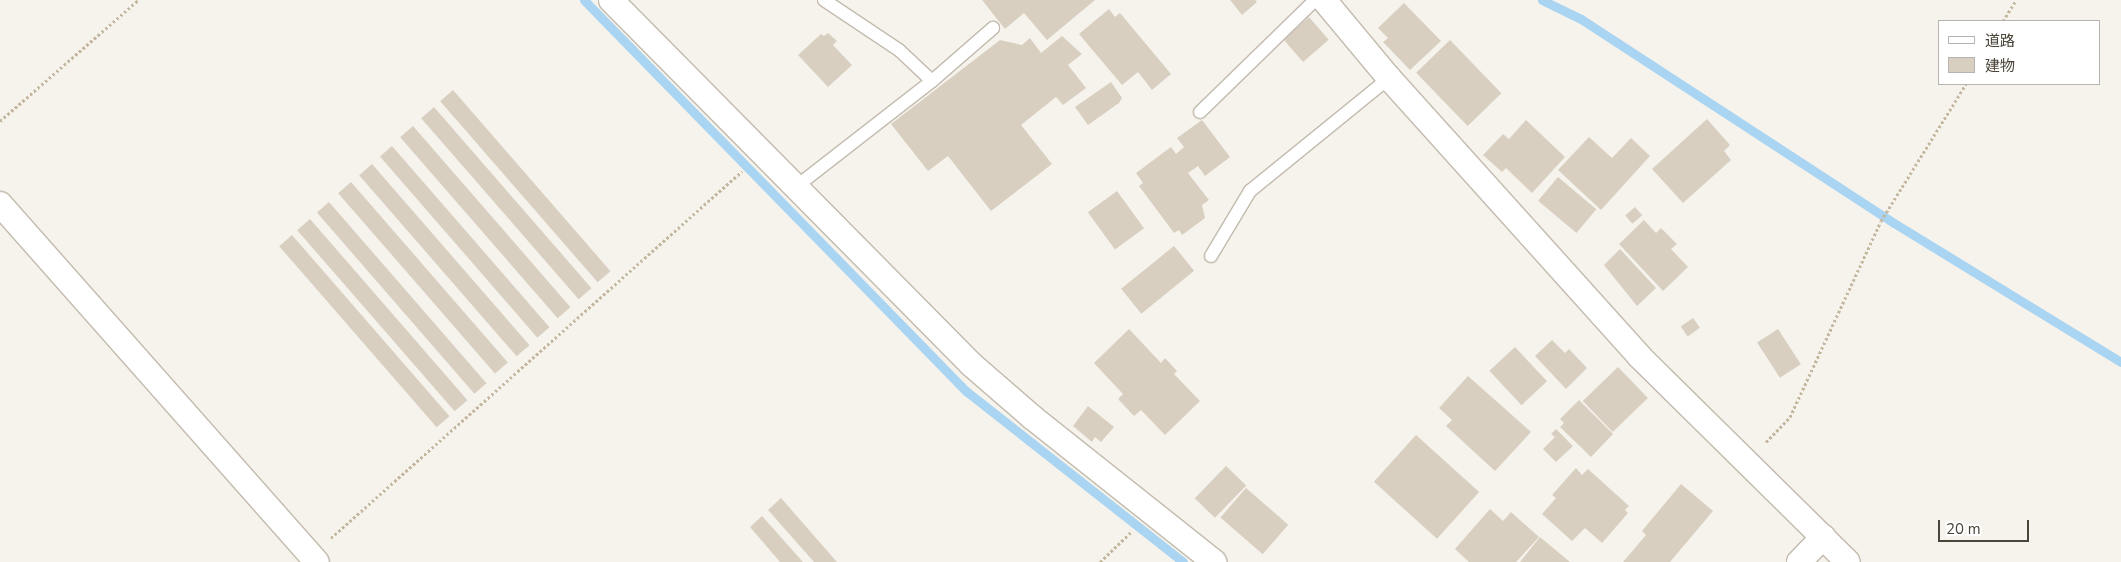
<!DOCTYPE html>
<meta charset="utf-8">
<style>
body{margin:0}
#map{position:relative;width:2121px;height:562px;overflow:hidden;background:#f6f3ec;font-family:"Nunito Sans","Noto Sans JP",sans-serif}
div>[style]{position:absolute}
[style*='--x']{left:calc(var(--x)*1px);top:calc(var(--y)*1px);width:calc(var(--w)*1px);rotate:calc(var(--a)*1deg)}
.stream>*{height:9px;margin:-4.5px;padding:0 4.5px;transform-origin:4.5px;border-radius:4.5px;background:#a9d4f2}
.building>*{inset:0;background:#d8cfc1;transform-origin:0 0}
.path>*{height:3px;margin-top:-1.5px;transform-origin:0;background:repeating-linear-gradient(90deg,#c4b79f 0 2.5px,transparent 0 5px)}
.roads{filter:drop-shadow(1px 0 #c2bbae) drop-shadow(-1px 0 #c2bbae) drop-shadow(0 1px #c2bbae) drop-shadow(0 -1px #c2bbae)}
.lane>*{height:12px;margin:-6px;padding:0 6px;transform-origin:6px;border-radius:6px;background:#fff}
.street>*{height:24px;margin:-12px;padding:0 12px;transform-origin:12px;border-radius:12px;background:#fff}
span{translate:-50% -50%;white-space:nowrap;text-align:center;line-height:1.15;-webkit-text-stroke:4.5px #fff;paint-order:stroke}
.legend{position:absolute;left:1938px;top:20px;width:162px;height:65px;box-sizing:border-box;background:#fff;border:1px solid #b7b4b0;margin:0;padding:6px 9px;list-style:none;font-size:15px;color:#4b4439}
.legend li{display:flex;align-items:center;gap:10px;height:25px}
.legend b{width:25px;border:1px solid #b7b4b0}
.scale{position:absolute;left:1938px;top:520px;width:91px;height:22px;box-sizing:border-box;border:2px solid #4b4439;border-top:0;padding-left:6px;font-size:15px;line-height:18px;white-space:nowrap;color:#4b4439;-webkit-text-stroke:4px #fff;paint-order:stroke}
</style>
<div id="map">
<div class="stream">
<div style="--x:584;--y:0;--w:547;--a:45.67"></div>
<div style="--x:966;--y:391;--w:276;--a:38.2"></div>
<div style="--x:1542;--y:0;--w:43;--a:26"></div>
<div style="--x:1581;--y:19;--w:374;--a:33.1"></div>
<div style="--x:1894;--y:223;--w:266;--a:31.5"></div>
</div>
<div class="building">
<div style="clip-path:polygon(982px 0,1095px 0,1047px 40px,1024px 13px,1005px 29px)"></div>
<div style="clip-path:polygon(1230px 0,1255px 0,1257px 2px,1242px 15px)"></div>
<div style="clip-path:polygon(1404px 3px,1441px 41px,1410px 70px,1383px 42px,1388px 38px,1378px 28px)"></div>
<div style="clip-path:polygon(1109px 9px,1115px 17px,1120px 13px,1171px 74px,1152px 90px,1138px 72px,1122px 85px,1079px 34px)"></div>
<div style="left:1309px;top:17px;width:30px;height:34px;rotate:49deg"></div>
<div style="clip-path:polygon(828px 33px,837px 41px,833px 45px,852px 65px,828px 87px,798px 55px,821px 34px,824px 36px)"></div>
<div style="clip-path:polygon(1062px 36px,1082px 54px,1068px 65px,1086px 88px,1063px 105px,1056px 97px,1021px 125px,1052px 164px,991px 211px,948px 156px,928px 171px,891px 124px,1000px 40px,1022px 45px,1030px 38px,1041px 53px)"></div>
<div style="left:1450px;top:40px;width:74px;height:47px;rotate:46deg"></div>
<div style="clip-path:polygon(1111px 82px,1122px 98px,1119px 103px,1088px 125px,1075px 107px)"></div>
<div style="left:453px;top:90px;width:240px;height:17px;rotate:49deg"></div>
<div style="left:434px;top:107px;width:240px;height:17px;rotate:49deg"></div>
<div style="clip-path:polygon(1707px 119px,1730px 145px,1724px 151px,1731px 160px,1683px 203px,1652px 169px)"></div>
<div style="clip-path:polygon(1202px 120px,1230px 157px,1205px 176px,1198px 166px,1188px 173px,1209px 200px,1202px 205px,1205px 218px,1182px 235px,1179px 230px,1174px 233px,1139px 186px,1143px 183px,1136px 173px,1171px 147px,1176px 154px,1184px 147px,1177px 138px)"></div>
<div style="clip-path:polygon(1526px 120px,1565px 157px,1532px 193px,1506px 168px,1502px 172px,1483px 155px,1503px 134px,1509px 139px)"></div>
<div style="left:413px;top:126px;width:240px;height:17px;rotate:49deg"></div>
<div style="clip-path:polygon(1589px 137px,1612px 158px,1631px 138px,1650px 156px,1601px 210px,1558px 170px)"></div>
<div style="left:392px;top:146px;width:240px;height:16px;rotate:49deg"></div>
<div style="left:372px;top:164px;width:240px;height:17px;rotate:49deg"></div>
<div style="left:1558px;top:177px;width:50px;height:31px;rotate:40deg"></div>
<div style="left:351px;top:182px;width:239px;height:17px;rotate:49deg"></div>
<div style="left:1117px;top:191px;width:46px;height:36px;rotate:54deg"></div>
<div style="left:329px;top:202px;width:240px;height:16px;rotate:49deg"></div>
<div style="left:1635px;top:207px;width:11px;height:13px;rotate:49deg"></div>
<div style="left:310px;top:219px;width:240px;height:17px;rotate:49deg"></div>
<div style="clip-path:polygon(1644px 220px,1656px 233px,1661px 228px,1677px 244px,1671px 249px,1688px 267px,1663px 291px,1619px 244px)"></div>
<div style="left:292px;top:235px;width:240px;height:17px;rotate:49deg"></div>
<div style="left:1174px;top:246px;width:32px;height:68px;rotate:51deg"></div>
<div style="clip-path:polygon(1620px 249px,1656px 288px,1637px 306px,1604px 265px)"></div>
<div style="left:1693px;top:318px;width:12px;height:15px;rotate:55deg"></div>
<div style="clip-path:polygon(1129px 329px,1161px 363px,1165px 358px,1177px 371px,1174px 374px,1200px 401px,1165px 435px,1141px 410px,1134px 416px,1118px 399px,1123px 394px,1094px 363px)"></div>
<div style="left:1778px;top:329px;width:42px;height:25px;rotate:57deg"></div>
<div style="clip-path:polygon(1552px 340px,1565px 353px,1569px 349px,1587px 368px,1566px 389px,1535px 356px)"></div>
<div style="left:1515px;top:347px;width:47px;height:35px;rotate:47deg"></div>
<div style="left:1618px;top:367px;width:43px;height:49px;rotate:46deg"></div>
<div style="clip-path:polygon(1468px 376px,1531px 432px,1495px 471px,1446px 426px,1452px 420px,1439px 408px)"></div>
<div style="clip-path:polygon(1579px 400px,1613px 434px,1591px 457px,1560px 427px,1564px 423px,1560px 419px)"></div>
<div style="clip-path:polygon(1088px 406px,1114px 427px,1101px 442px,1095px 437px,1092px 442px,1073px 426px)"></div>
<div style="clip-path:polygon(1556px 429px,1573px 446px,1556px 462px,1543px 449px,1555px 437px,1551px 434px)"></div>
<div style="left:1416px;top:435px;width:85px;height:63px;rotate:42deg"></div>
<div style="left:1226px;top:466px;width:28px;height:45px;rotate:44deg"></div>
<div style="clip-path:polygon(1576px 468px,1582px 475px,1588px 469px,1629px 506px,1625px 510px,1628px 513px,1602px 543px,1585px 528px,1572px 541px,1542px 514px,1556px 498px,1552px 495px)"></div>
<div style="clip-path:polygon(1681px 484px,1713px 511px,1670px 562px,1623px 562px,1646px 535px,1642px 531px)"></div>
<div style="left:1246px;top:488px;width:56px;height:39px;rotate:41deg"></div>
<div style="clip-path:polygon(781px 498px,837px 562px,814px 562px,768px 510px)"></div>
<div style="clip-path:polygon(1490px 509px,1503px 521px,1511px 512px,1539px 537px,1516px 562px,1469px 562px,1455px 549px)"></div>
<div style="clip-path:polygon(762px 516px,803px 562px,780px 562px,750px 527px)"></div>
<div style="clip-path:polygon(1540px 537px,1570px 562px,1520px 562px)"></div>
</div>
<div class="path">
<div style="--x:2003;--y:21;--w:25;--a:-58"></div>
<div style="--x:0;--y:121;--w:184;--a:-41.2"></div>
<div style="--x:1766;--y:442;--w:35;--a:-46"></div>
<div style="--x:1790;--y:417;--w:216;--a:-65.1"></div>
<div style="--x:1881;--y:221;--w:161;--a:-58.2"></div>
<div style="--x:331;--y:538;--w:551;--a:-41.76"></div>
<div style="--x:1100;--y:562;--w:43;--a:-44.1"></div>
</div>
<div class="roads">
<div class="lane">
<div style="--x:824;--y:0;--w:90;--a:33.7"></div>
<div style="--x:899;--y:50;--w:45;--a:43.2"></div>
<div style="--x:1200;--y:112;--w:161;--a:-44.2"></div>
<div style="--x:797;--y:186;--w:171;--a:-37.9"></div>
<div style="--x:932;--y:81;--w:81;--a:-41"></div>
<div style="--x:1211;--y:256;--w:76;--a:-59"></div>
<div style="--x:1250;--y:191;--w:179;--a:-39.1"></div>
</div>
<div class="street">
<div style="--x:611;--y:0;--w:513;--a:45.32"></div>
<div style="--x:972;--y:365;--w:79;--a:40.9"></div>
<div style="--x:1032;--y:417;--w:233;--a:38.5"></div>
<div style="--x:1324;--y:0;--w:102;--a:50.2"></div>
<div style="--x:1389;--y:78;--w:374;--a:48"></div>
<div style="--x:1639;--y:356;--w:293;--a:44.6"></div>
<div style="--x:0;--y:204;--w:478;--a:48.5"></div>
<div style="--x:1799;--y:562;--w:35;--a:-46"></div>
</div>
</div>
<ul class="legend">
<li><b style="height:6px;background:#fff"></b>道路</li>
<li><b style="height:14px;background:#d8cfc1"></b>建物</li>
</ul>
<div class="scale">20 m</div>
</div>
